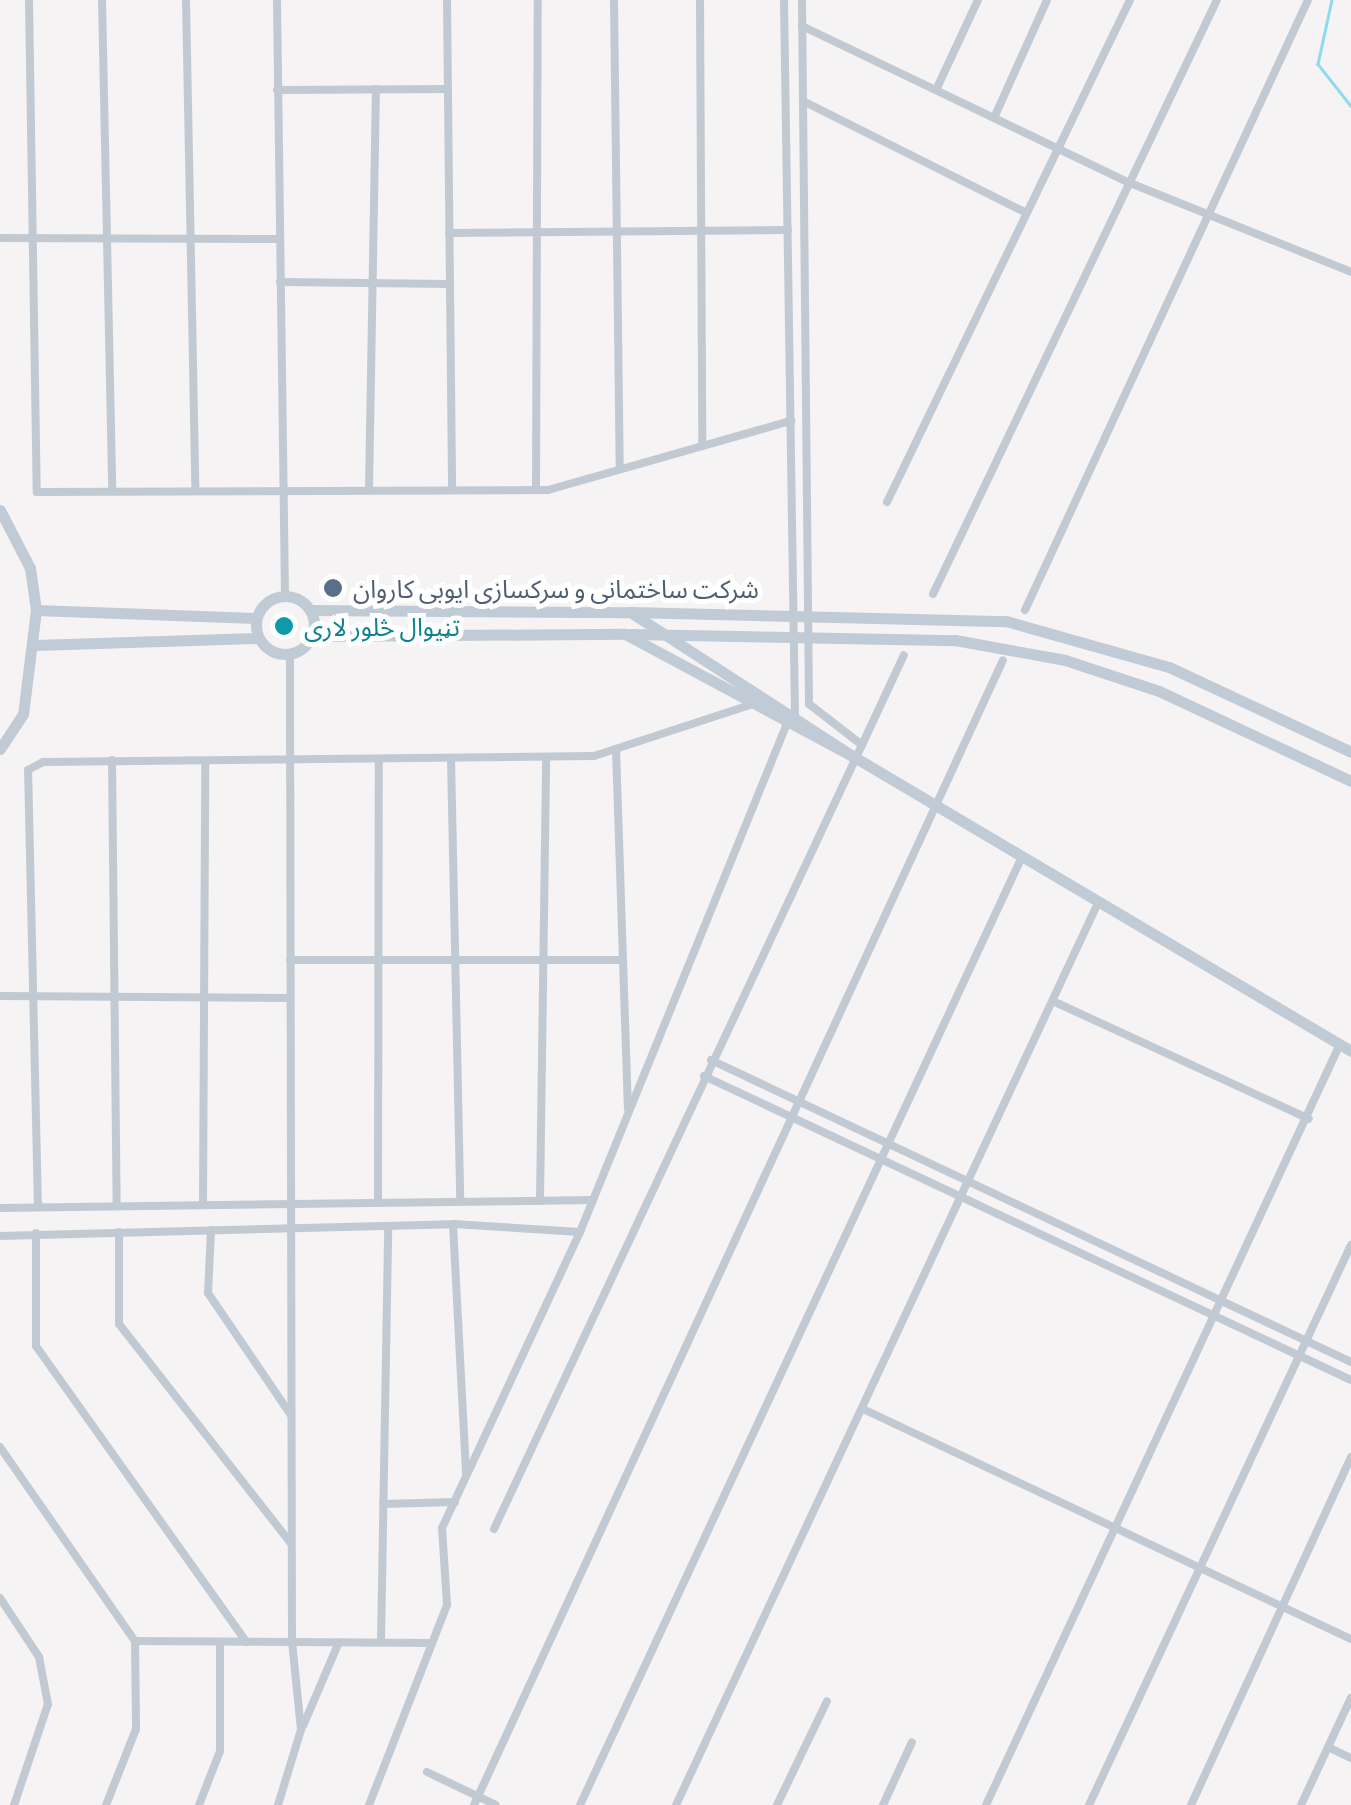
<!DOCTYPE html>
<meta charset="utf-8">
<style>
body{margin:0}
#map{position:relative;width:1351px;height:1805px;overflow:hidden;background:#f5f3f3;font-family:Commissioner,"Noto Sans Arabic",sans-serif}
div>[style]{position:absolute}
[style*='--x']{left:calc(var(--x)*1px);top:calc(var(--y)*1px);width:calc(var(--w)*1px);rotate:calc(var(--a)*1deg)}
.stream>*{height:2.5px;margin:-1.25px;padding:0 1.25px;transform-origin:1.25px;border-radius:1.25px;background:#90daee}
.street>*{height:8px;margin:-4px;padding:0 4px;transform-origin:4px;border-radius:4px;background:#c1cad2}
.secondary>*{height:11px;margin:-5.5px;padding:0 5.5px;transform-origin:5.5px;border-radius:5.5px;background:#c1cbd6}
.secondary>.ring{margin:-5.5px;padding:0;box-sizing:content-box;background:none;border:11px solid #c1cbd6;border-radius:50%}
.dots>*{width:28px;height:28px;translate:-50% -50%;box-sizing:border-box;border:5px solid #fff;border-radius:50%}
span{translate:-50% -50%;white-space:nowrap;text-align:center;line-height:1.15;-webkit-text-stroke:10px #fff;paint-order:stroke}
.service-label{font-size:25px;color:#4e5e75}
.left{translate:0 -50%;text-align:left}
.culture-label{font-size:25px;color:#0d838f}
</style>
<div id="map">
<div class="stream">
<div style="--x:1332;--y:0;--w:66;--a:102.3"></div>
<div style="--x:1318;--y:64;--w:53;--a:51.8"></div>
</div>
<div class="street">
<div style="--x:29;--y:0;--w:492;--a:89.1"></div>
<div style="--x:37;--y:492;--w:511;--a:-0.22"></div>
<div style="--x:548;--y:490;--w:253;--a:-15.9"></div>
<div style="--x:102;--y:0;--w:491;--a:88.8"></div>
<div style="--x:186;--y:0;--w:490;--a:88.9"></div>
<div style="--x:277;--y:0;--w:595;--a:89.23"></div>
<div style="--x:447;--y:0;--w:489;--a:89.4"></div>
<div style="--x:614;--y:0;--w:469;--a:89.3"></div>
<div style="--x:700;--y:0;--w:446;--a:89.7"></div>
<div style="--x:784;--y:0;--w:713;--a:89.12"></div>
<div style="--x:802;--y:26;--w:364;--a:25.6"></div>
<div style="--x:1130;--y:183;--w:238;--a:21.9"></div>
<div style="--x:277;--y:90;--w:171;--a:-0.3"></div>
<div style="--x:936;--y:90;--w:99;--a:-65"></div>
<div style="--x:803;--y:101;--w:246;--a:26.6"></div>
<div style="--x:994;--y:118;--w:129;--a:-65.8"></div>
<div style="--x:449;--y:233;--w:339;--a:-0.5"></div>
<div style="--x:0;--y:238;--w:279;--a:0.2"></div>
<div style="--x:280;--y:282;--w:170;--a:0.7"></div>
<div style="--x:369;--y:489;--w:400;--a:-89"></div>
<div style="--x:536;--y:490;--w:490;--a:-89.8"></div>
<div style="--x:887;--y:502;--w:558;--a:-64.17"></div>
<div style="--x:933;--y:594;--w:658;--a:-64.45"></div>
<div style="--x:1025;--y:610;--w:672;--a:-65.11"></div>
<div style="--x:862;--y:745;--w:99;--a:-65"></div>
<div style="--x:616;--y:749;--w:360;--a:88.1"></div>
<div style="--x:451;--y:758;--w:443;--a:88.8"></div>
<div style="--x:112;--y:760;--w:444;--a:89.4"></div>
<div style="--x:290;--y:960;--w:333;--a:0"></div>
<div style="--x:0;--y:996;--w:289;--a:0.4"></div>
<div style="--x:1057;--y:1003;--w:277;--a:24.7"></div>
<div style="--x:711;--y:1060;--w:708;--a:25.26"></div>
<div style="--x:704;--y:1076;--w:715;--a:25.17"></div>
<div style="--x:378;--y:1201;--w:442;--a:-89.9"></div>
<div style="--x:540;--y:1201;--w:444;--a:-89.2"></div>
<div style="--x:203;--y:1202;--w:441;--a:-89.7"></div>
<div style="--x:38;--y:1207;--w:437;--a:-91.3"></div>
<div style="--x:28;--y:770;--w:17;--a:-28"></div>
<div style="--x:43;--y:762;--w:551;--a:-0.62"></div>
<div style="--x:594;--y:756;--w:164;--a:-18.1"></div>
<div style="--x:0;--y:1208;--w:593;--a:-0.77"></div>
<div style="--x:453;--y:1224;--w:250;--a:87"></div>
<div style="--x:211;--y:1230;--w:63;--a:92.7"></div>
<div style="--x:208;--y:1293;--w:148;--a:55.8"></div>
<div style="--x:119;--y:1232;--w:92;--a:90"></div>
<div style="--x:119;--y:1324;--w:278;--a:51.9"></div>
<div style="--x:36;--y:1233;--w:113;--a:90"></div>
<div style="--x:36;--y:1346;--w:363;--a:54.6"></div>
<div style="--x:0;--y:1236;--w:453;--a:-1.5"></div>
<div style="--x:453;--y:1224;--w:127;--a:3.6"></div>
<div style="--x:863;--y:1409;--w:539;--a:25.24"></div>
<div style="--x:0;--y:1447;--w:236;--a:55.2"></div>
<div style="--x:135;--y:1641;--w:88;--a:89.3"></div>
<div style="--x:136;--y:1729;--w:82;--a:111.5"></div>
<div style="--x:383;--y:1504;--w:72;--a:-1.6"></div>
<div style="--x:494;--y:1529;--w:866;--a:-64.86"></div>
<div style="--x:862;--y:745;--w:67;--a:-142.3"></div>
<div style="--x:809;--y:704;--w:704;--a:-90.57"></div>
<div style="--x:0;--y:1598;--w:71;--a:56.5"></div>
<div style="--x:39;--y:1657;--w:48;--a:79.2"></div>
<div style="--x:48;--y:1704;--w:107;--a:108.6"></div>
<div style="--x:135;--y:1641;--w:297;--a:0.4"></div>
<div style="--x:381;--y:1642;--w:412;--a:-89"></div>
<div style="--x:303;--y:1726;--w:91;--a:-66.8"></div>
<div style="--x:1328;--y:1747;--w:25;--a:26"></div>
<div style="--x:427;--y:1772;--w:76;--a:25.6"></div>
<div style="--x:199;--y:1805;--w:58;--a:-68.7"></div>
<div style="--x:220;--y:1751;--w:109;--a:-90"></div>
<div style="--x:278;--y:1805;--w:78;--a:-73"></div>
<div style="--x:301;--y:1730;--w:88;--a:-95.8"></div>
<div style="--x:292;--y:1642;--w:988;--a:-90.12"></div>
<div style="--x:369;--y:1805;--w:215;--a:-68.7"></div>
<div style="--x:447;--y:1605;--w:77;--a:-93.7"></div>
<div style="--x:442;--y:1528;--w:327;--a:-65"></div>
<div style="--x:580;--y:1232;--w:546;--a:-67.85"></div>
<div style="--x:474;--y:1805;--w:1261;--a:-65.2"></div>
<div style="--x:580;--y:1805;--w:1044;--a:-65.01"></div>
<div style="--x:676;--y:1805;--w:991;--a:-64.93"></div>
<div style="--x:777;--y:1805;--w:115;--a:-64.3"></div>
<div style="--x:883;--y:1805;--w:69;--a:-65.3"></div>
<div style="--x:986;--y:1805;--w:839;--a:-65.05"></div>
<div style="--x:1089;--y:1805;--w:618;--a:-64.93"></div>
<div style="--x:1191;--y:1805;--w:383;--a:-65.3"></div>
<div style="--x:1301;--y:1805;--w:118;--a:-65"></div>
</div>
<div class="secondary">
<div style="--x:0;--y:510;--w:65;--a:62.7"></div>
<div style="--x:30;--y:568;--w:42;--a:81.9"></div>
<div style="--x:36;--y:610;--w:105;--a:97.1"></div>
<div style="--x:23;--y:714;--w:42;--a:123.3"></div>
<div class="ring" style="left:256px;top:596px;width:47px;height:47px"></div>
<div style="--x:36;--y:610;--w:220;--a:2.1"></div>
<div style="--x:310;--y:610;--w:320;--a:0.4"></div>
<div style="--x:630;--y:612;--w:269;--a:32.9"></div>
<div style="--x:630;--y:612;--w:376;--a:1.4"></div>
<div style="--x:1006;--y:621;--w:169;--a:15.8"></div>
<div style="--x:1169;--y:667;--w:201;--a:25"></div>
<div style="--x:630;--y:634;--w:325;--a:1.1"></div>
<div style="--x:955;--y:640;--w:112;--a:10.3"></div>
<div style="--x:1065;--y:660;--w:99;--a:18.3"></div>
<div style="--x:1159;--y:691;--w:212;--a:25.1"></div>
<div style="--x:312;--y:636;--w:313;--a:-0.4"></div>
<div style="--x:625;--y:634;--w:262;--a:28.2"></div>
<div style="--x:856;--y:758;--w:575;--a:30.62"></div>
<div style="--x:35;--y:645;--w:223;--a:-1.8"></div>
</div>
<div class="dots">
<div style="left:333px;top:588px;background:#5c6f8a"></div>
<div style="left:284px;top:626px;background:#0f9aa8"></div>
</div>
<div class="service-label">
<span class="left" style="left:353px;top:588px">شرکت ساختمانی و سرکسازی ایوبی کاروان</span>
</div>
<div class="culture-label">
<span class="left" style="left:304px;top:626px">تڼیوال څلور لاری</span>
</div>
</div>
